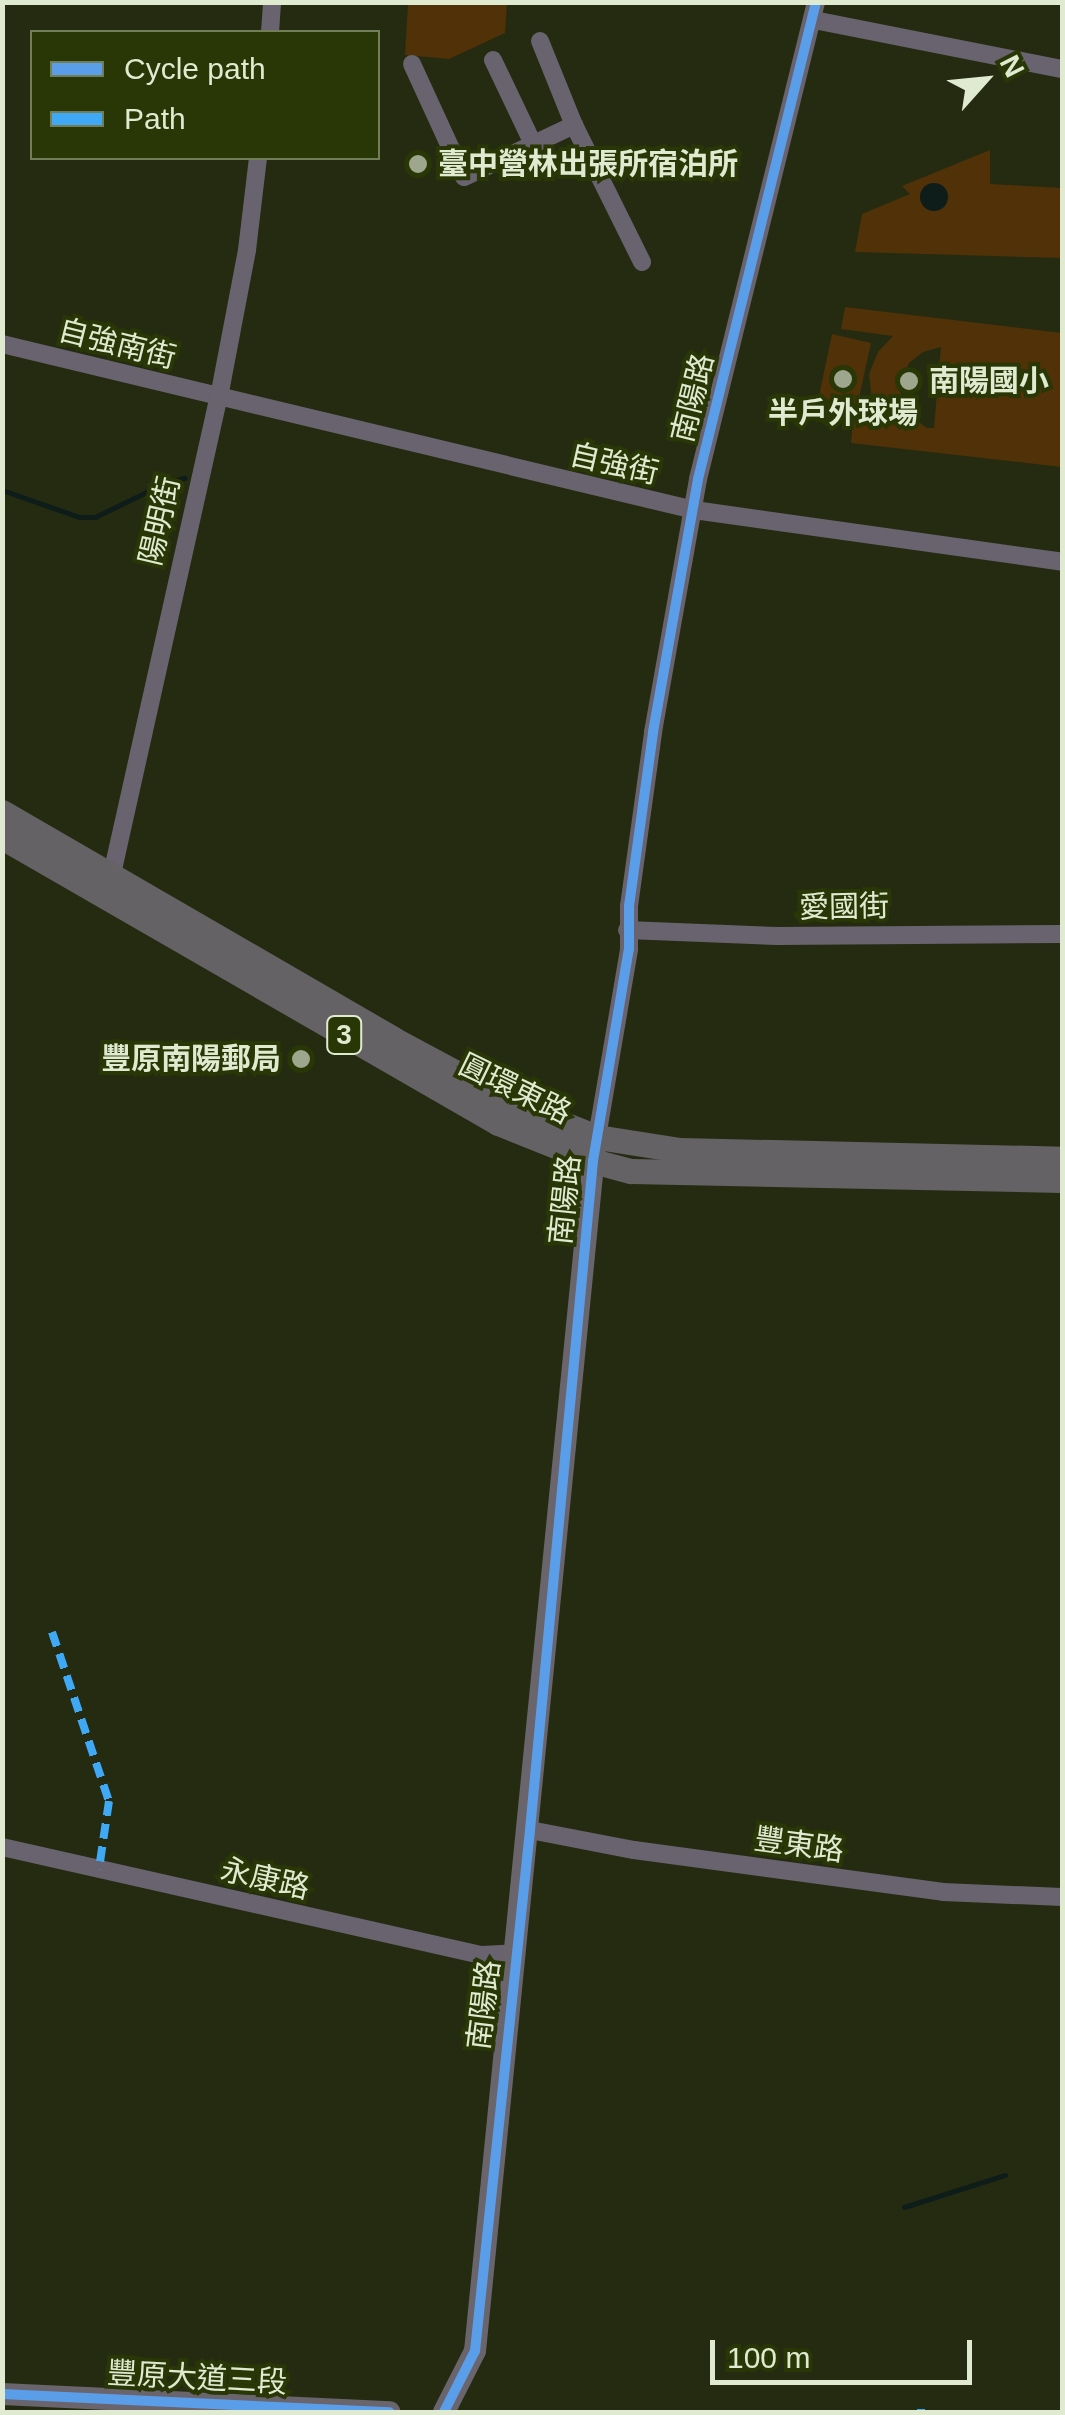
<!DOCTYPE html>
<meta charset="utf-8">
<style>
body{margin:0}
#map{position:relative;width:1065px;height:2415px;overflow:hidden;background:#242b11;font-family:Helvetica,"Noto Sans TC",sans-serif}
div>[style]{position:absolute}
[style*='--x']{left:calc(var(--x)*1px);top:calc(var(--y)*1px);width:calc(var(--w)*1px);rotate:calc(var(--a)*1deg)}
.green>*{inset:0;background:#503108}
.water>*{inset:0;background:#0e1d19}
.round{border-radius:50%}
.stream>*{height:5px;margin:-2.5px;padding:0 2.5px;transform-origin:2.5px;border-radius:2.5px;background:#0e1d19}
.street>*{height:18px;margin:-9px;padding:0 9px;transform-origin:9px;border-radius:9px;background:#68636e}
.secondary>*{height:22px;margin:-11px;padding:0 11px;transform-origin:11px;border-radius:11px;background:#6a656c}
.primary>*{height:25px;margin:-12.5px;padding:0 12.5px;transform-origin:12.5px;border-radius:12.5px;background:#656266}
.quiet>*{height:8px;margin-top:-4px;transform-origin:0;background:repeating-linear-gradient(90deg,#3fa9f5 0 15px,transparent 0 23px)}
.cycleway>*{height:10px;margin:-5px;padding:0 5px;transform-origin:5px;border-radius:5px;background:#5a9eea}
.dots>*{width:28px;height:28px;translate:-50% -50%;box-sizing:border-box;border:5px solid #293606;border-radius:50%}
span{translate:-50% -50%;white-space:nowrap;text-align:center;line-height:1.15;-webkit-text-stroke:8px #293606;paint-order:stroke}
.shield-label span{padding:2px 8px;background:#293606;border:2px solid;border-radius:8px;-webkit-text-stroke-width:0}
.shield-label{font-size:28px;color:#e0ead0;font-weight:700}
.poi-label{font-size:30px;color:#e0ead0;font-weight:700}
.left{translate:0 -50%;text-align:left}
.right{translate:-100% -50%;text-align:right}
.street-label{font-size:30px;color:#e0ead0}
.frame{position:absolute;inset:0;border:5px solid #e0ead0;pointer-events:none}
.legend{position:absolute;left:30px;top:30px;width:350px;height:130px;box-sizing:border-box;background:#293606;border:2px solid #727e57;margin:0;padding:12px 18px;list-style:none;font-size:30px;color:#e0ead0}
.legend li{display:flex;align-items:center;gap:20px;height:50px}
.legend b{width:50px;border:2px solid #727e57}
.north{position:absolute;left:935px;top:30px;width:100px;height:100px;-webkit-text-stroke:8px #293606;paint-order:stroke;rotate:63deg;font-size:28px;font-weight:700;line-height:40px;text-align:center;color:#e0ead0}
.north::after{content:'';display:block;margin:auto;width:35px;height:45px;background:#e0ead0;clip-path:polygon(50% 0,100% 100%,50% 72%,0 100%)}
.scale{position:absolute;left:710px;top:2340px;width:262px;height:45px;box-sizing:border-box;border:5px solid #e0ead0;border-top:0;padding-left:12px;font-size:30px;line-height:35px;white-space:nowrap;color:#e0ead0;-webkit-text-stroke:8px #293606;paint-order:stroke}
</style>
<div id="map">
<div class="green">
<div style="clip-path:polygon(408px 3px,507px 3px,505px 33px,449px 59px,405px 55px)"></div>
<div style="clip-path:polygon(990px 150px,990px 184px,1062px 188px,1062px 258px,855px 252px,862px 214px,910px 194px,902px 186px)"></div>
<div style="clip-path:polygon(evenodd,845px 307px,1062px 333px,1062px 467px,851px 443px,853px 421px,815px 415px,832px 334px,871px 343px,855px 416px,881px 419px,872px 401px,869px 374px,878px 352px,893px 336px,841px 329px,845px 307px,941px 347px,934px 428px,927px 428px,911px 417px,901px 397px,901px 383px,909px 363px,923px 352px,941px 347px)"></div>
</div>
<div class="water">
<div class="round" style="left:920px;top:183px;width:28px;height:28px"></div>
</div>
<div class="stream">
<div style="--x:2;--y:490;--w:82;--a:19.3"></div>
<div style="--x:79;--y:517;--w:16;--a:0"></div>
<div style="--x:95;--y:517;--w:80;--a:-25.9"></div>
<div style="--x:167;--y:482;--w:18;--a:-13"></div>
<div style="--x:904;--y:2207;--w:106;--a:-17.6"></div>
</div>
<div class="street">
<div style="--x:814;--y:20;--w:253;--a:11.2"></div>
<div style="--x:270;--y:32;--w:30;--a:-86"></div>
<div style="--x:540;--y:41;--w:91;--a:68"></div>
<div style="--x:574;--y:125;--w:153;--a:63.6"></div>
<div style="--x:493;--y:60;--w:93;--a:64.5"></div>
<div style="--x:412;--y:64;--w:124;--a:65.3"></div>
<div style="--x:464;--y:177;--w:122;--a:-25.3"></div>
<div style="--x:2;--y:344;--w:712;--a:13.49"></div>
<div style="--x:694;--y:510;--w:372;--a:8"></div>
<div style="--x:112;--y:874;--w:489;--a:-77.4"></div>
<div style="--x:219;--y:397;--w:150;--a:-79.2"></div>
<div style="--x:247;--y:250;--w:93;--a:-83.2"></div>
<div style="--x:627;--y:930;--w:151;--a:2.3"></div>
<div style="--x:778;--y:936;--w:284;--a:-0.4"></div>
<div style="--x:597;--y:1137;--w:191;--a:-80.3"></div>
<div style="--x:629;--y:949;--w:43;--a:-90"></div>
<div style="--x:629;--y:906;--w:176;--a:-82.1"></div>
<div style="--x:653;--y:732;--w:257;--a:-79.9"></div>
<div style="--x:698;--y:479;--w:491;--a:-76.1"></div>
<div style="--x:530;--y:1830;--w:106;--a:10.9"></div>
<div style="--x:634;--y:1850;--w:312;--a:7.7"></div>
<div style="--x:943;--y:1892;--w:119;--a:2.4"></div>
<div style="--x:2;--y:1847;--w:492;--a:12.7"></div>
<div style="--x:482;--y:1955;--w:34;--a:-3"></div>
</div>
<div class="secondary">
<div style="--x:2;--y:2394;--w:388;--a:2.7"></div>
<div style="--x:444;--y:2412;--w:68;--a:-63.1"></div>
<div style="--x:475;--y:2351;--w:1212;--a:-84.32"></div>
</div>
<div class="primary">
<div style="--x:2;--y:812;--w:452;--a:30.1"></div>
<div style="--x:393;--y:1039;--w:140;--a:28.2"></div>
<div style="--x:516;--y:1105;--w:87;--a:21.6"></div>
<div style="--x:597;--y:1137;--w:84;--a:8.9"></div>
<div style="--x:680;--y:1150;--w:382;--a:1.3"></div>
<div style="--x:2;--y:837;--w:573;--a:29.97"></div>
<div style="--x:498;--y:1123;--w:102;--a:21.8"></div>
<div style="--x:593;--y:1161;--w:39;--a:15"></div>
<div style="--x:631;--y:1171;--w:431;--a:1.2"></div>
</div>
<div class="quiet">
<div style="--x:52;--y:1632;--w:178;--a:71.4"></div>
<div style="--x:109;--y:1801;--w:69;--a:98.4"></div>
<div style="--x:921;--y:2412;--w:3;--a:-90"></div>
</div>
<div class="cycleway">
<div style="--x:2;--y:2394;--w:388;--a:2.7"></div>
<div style="--x:444;--y:2412;--w:68;--a:-63.1"></div>
<div style="--x:475;--y:2351;--w:524;--a:-83.97"></div>
<div style="--x:530;--y:1830;--w:672;--a:-84.62"></div>
<div style="--x:593;--y:1161;--w:215;--a:-80.4"></div>
<div style="--x:629;--y:949;--w:43;--a:-90"></div>
<div style="--x:629;--y:906;--w:176;--a:-82.1"></div>
<div style="--x:653;--y:732;--w:257;--a:-79.9"></div>
<div style="--x:698;--y:479;--w:491;--a:-76.1"></div>
</div>
<div class="dots">
<div style="left:418px;top:164px;background:#9ea78d"></div>
<div style="left:843px;top:379px;background:#9ea78d"></div>
<div style="left:909px;top:381px;background:#9ea78d"></div>
<div style="left:301px;top:1059px;background:#9ea78d"></div>
</div>
<div class="shield-label">
<span style="left:344px;top:1035px">3</span>
</div>
<div class="poi-label">
<span class="left" style="left:438px;top:164px">臺中營林出張所宿泊所</span>
<span class="left" style="left:929px;top:381px">南陽國小</span>
<span style="left:843px;top:413px">半戶外球場</span>
<span class="right" style="left:281px;top:1059px">豐原南陽郵局</span>
</div>
<div class="street-label">
<span style="left:117px;top:344px;rotate:14deg">自強南街</span>
<span style="left:693px;top:398px;rotate:-76deg">南陽路</span>
<span style="left:614px;top:464px;rotate:13deg">自強街</span>
<span style="left:160px;top:521px;rotate:-77deg">陽明街</span>
<span style="left:844px;top:907px;rotate:-1deg">愛國街</span>
<span style="left:515px;top:1089px;rotate:26deg">圓環東路</span>
<span style="left:565px;top:1200px;rotate:-84deg">南陽路</span>
<span style="left:799px;top:1845px;rotate:8deg">豐東路</span>
<span style="left:265px;top:1879px;rotate:13deg">永康路</span>
<span style="left:484px;top:2005px;rotate:-83deg">南陽路</span>
<span style="left:197px;top:2378px;rotate:3deg">豐原大道三段</span>
</div>
<div class="frame"></div>
<ul class="legend">
<li><b style="height:12px;background:#5a9eea"></b>Cycle path</li>
<li><b style="height:12px;background:#3fa9f5"></b>Path</li>
</ul>
<div class="north">N</div>
<div class="scale">100 m</div>
</div>
